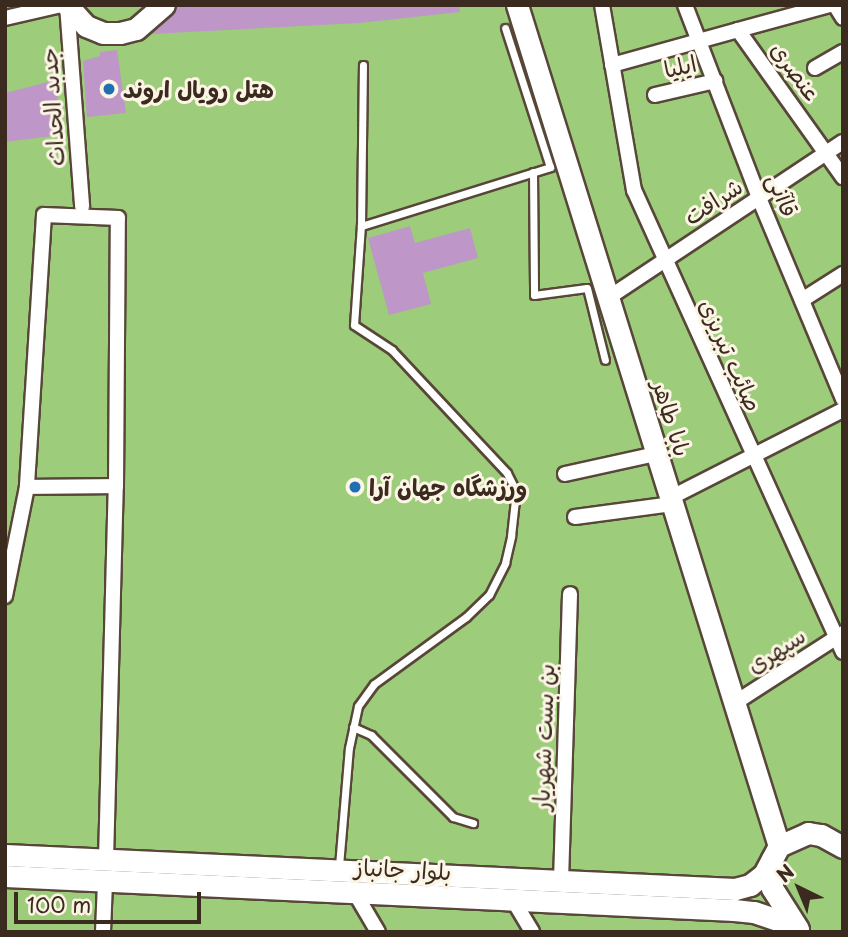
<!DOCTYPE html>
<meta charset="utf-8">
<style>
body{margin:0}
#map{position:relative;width:848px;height:937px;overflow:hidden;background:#f9e9d3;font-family:"Playpen Sans","Playpen Sans Arabic",sans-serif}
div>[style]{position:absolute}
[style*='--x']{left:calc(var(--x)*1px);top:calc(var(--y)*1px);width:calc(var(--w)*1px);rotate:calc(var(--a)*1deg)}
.green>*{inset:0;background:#9dcd7b;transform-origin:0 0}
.building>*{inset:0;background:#be96c7}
.roads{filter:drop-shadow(2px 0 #584739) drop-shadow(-2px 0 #584739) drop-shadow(0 2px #584739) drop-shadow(0 -2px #584739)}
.service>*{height:7px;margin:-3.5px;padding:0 3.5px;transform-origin:3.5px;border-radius:3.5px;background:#fff}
.minor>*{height:14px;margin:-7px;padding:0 7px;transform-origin:7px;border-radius:7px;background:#fff}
.secondary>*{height:21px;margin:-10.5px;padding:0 10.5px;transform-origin:10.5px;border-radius:10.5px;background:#fff}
.dots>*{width:19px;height:19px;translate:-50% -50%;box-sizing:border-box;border:4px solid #fcf5e5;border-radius:50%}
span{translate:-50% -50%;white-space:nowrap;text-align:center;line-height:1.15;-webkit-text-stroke:6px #fcf5e5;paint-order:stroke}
.street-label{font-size:23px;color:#3b2a1e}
.poi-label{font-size:23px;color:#3b2a1e;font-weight:700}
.left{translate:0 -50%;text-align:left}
.frame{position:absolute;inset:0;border:7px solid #3b2a1e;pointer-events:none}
.north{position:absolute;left:764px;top:853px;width:70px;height:70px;-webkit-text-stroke:5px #fcf5e5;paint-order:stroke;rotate:317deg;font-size:19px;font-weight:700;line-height:28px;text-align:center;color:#3b2a1e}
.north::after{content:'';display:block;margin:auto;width:24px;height:32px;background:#3b2a1e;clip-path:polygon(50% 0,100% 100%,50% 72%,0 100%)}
.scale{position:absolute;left:14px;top:892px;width:187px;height:32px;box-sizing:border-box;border:4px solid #3b2a1e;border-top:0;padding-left:9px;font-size:21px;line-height:24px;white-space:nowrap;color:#3b2a1e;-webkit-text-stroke:5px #fcf5e5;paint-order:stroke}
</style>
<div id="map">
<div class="green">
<div style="left:5px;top:5px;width:838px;height:927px"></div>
</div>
<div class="building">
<div style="clip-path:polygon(177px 5px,459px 5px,460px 12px,359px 23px,151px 34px,173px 15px)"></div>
<div style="clip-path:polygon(117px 50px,126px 113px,87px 117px,83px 61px,100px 56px,100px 52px)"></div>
<div style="clip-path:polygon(56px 80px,61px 135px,5px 142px,5px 93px)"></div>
<div style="clip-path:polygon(410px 226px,415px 243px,470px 228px,478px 258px,423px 273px,431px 304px,389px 315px,368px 238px)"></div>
</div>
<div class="roads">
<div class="service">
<div style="--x:533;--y:172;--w:123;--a:89.5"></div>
<div style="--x:534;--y:295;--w:53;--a:-7.5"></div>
<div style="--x:587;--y:288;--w:74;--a:76"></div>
<div style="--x:361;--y:226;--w:161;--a:-89.3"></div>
<div style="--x:353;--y:727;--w:20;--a:24"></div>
<div style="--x:371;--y:735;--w:116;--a:45"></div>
<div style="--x:453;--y:817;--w:21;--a:17"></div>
<div style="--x:339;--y:866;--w:118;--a:-85.2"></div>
<div style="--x:349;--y:748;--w:43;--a:-77.9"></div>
<div style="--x:358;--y:706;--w:27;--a:-54"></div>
<div style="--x:374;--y:684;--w:114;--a:-36.1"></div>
<div style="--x:466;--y:617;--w:32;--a:-44"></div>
<div style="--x:489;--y:595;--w:36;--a:-63"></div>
<div style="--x:505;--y:563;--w:28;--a:-77"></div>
<div style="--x:511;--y:536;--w:45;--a:-83.7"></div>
<div style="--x:516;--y:491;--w:20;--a:-117"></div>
<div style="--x:507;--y:473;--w:168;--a:-133.1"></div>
<div style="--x:392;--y:350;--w:45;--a:-146.7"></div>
<div style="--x:354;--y:325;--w:99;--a:-86"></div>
<div style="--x:361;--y:226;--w:198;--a:-17.3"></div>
<div style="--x:550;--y:167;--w:146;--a:-107.9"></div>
</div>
<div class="minor">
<div style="--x:67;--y:5;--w:202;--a:85.7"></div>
<div style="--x:602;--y:5;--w:188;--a:80.2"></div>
<div style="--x:634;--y:190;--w:507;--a:65.66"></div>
<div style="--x:685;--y:5;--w:207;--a:69"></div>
<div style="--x:759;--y:198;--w:218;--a:67.3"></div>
<div style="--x:835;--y:5;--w:15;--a:58"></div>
<div style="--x:5;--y:18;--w:57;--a:-13.1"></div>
<div style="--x:738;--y:30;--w:95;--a:-15.2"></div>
<div style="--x:612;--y:65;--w:131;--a:-15.5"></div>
<div style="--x:738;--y:30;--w:181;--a:54.5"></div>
<div style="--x:815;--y:68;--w:32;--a:-30"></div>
<div style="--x:655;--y:95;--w:62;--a:-13.1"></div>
<div style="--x:608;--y:298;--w:282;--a:-33.6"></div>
<div style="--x:802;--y:300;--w:49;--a:-32.4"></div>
<div style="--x:565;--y:474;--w:93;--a:-12.4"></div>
<div style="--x:670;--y:498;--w:194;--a:-27"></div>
<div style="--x:575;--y:517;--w:98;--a:-7.6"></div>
<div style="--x:5;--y:596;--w:111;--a:-78.6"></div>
<div style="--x:733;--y:704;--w:131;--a:-32.8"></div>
<div style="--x:106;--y:860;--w:374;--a:-88.5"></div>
<div style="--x:116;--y:486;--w:268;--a:-89.6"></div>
<div style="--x:118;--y:218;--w:74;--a:-177.7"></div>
<div style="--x:44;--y:215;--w:273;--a:93.6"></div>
<div style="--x:27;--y:487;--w:89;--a:-0.6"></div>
<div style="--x:561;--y:881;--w:287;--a:-88.2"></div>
<div style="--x:355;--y:893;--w:45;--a:59.5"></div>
<div style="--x:513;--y:900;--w:37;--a:59"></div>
<div style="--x:103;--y:932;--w:50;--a:-87.7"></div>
</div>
<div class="secondary">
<div style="--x:67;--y:5;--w:28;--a:48"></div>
<div style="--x:86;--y:26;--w:18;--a:22"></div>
<div style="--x:103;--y:33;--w:17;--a:0"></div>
<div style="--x:120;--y:33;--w:16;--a:-14"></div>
<div style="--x:136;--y:29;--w:37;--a:-41"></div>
<div style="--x:517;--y:5;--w:881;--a:72.7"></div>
<div style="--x:5;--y:855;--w:731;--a:2.67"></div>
<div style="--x:735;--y:889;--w:16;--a:-15"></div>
<div style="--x:750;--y:885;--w:18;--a:-38"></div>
<div style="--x:764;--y:874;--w:17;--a:-62"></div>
<div style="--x:5;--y:876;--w:730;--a:2.67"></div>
<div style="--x:734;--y:910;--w:20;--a:6"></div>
<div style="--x:754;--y:912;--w:43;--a:18.9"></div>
<div style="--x:798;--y:929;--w:49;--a:-122.4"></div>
<div style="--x:772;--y:888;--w:29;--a:-90"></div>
<div style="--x:772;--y:859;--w:15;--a:-62"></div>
<div style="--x:779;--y:846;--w:32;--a:-24"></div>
<div style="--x:808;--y:833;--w:13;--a:9"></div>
<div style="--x:821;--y:835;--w:25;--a:29"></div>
</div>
</div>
<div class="dots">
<div style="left:109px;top:89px;background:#1f6fb2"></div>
<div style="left:355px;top:487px;background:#1f6fb2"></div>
</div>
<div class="street-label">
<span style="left:680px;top:66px;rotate:-13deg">ایلیا</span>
<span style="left:796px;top:71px;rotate:54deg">عنصری</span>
<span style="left:52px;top:107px;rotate:-94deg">جدبد الحداث</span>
<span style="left:783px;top:195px;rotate:68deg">قاآنی</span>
<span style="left:713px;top:201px;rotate:-33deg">شرافت</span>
<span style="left:731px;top:355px;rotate:66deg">صائب تبریزی</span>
<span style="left:672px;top:418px;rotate:73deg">بابا طاهر</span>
<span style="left:776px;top:650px;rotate:-33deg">سپهری</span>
<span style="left:543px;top:737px;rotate:-88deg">بن بست شهریار</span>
<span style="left:403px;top:869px;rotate:3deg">بلوار جانباز</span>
</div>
<div class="poi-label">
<span class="left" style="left:123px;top:89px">هتل رویال اروند</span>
<span class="left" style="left:369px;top:487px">ورزشگاه جهان آرا</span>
</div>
<div class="frame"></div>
<div class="north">N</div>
<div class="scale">100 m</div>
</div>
